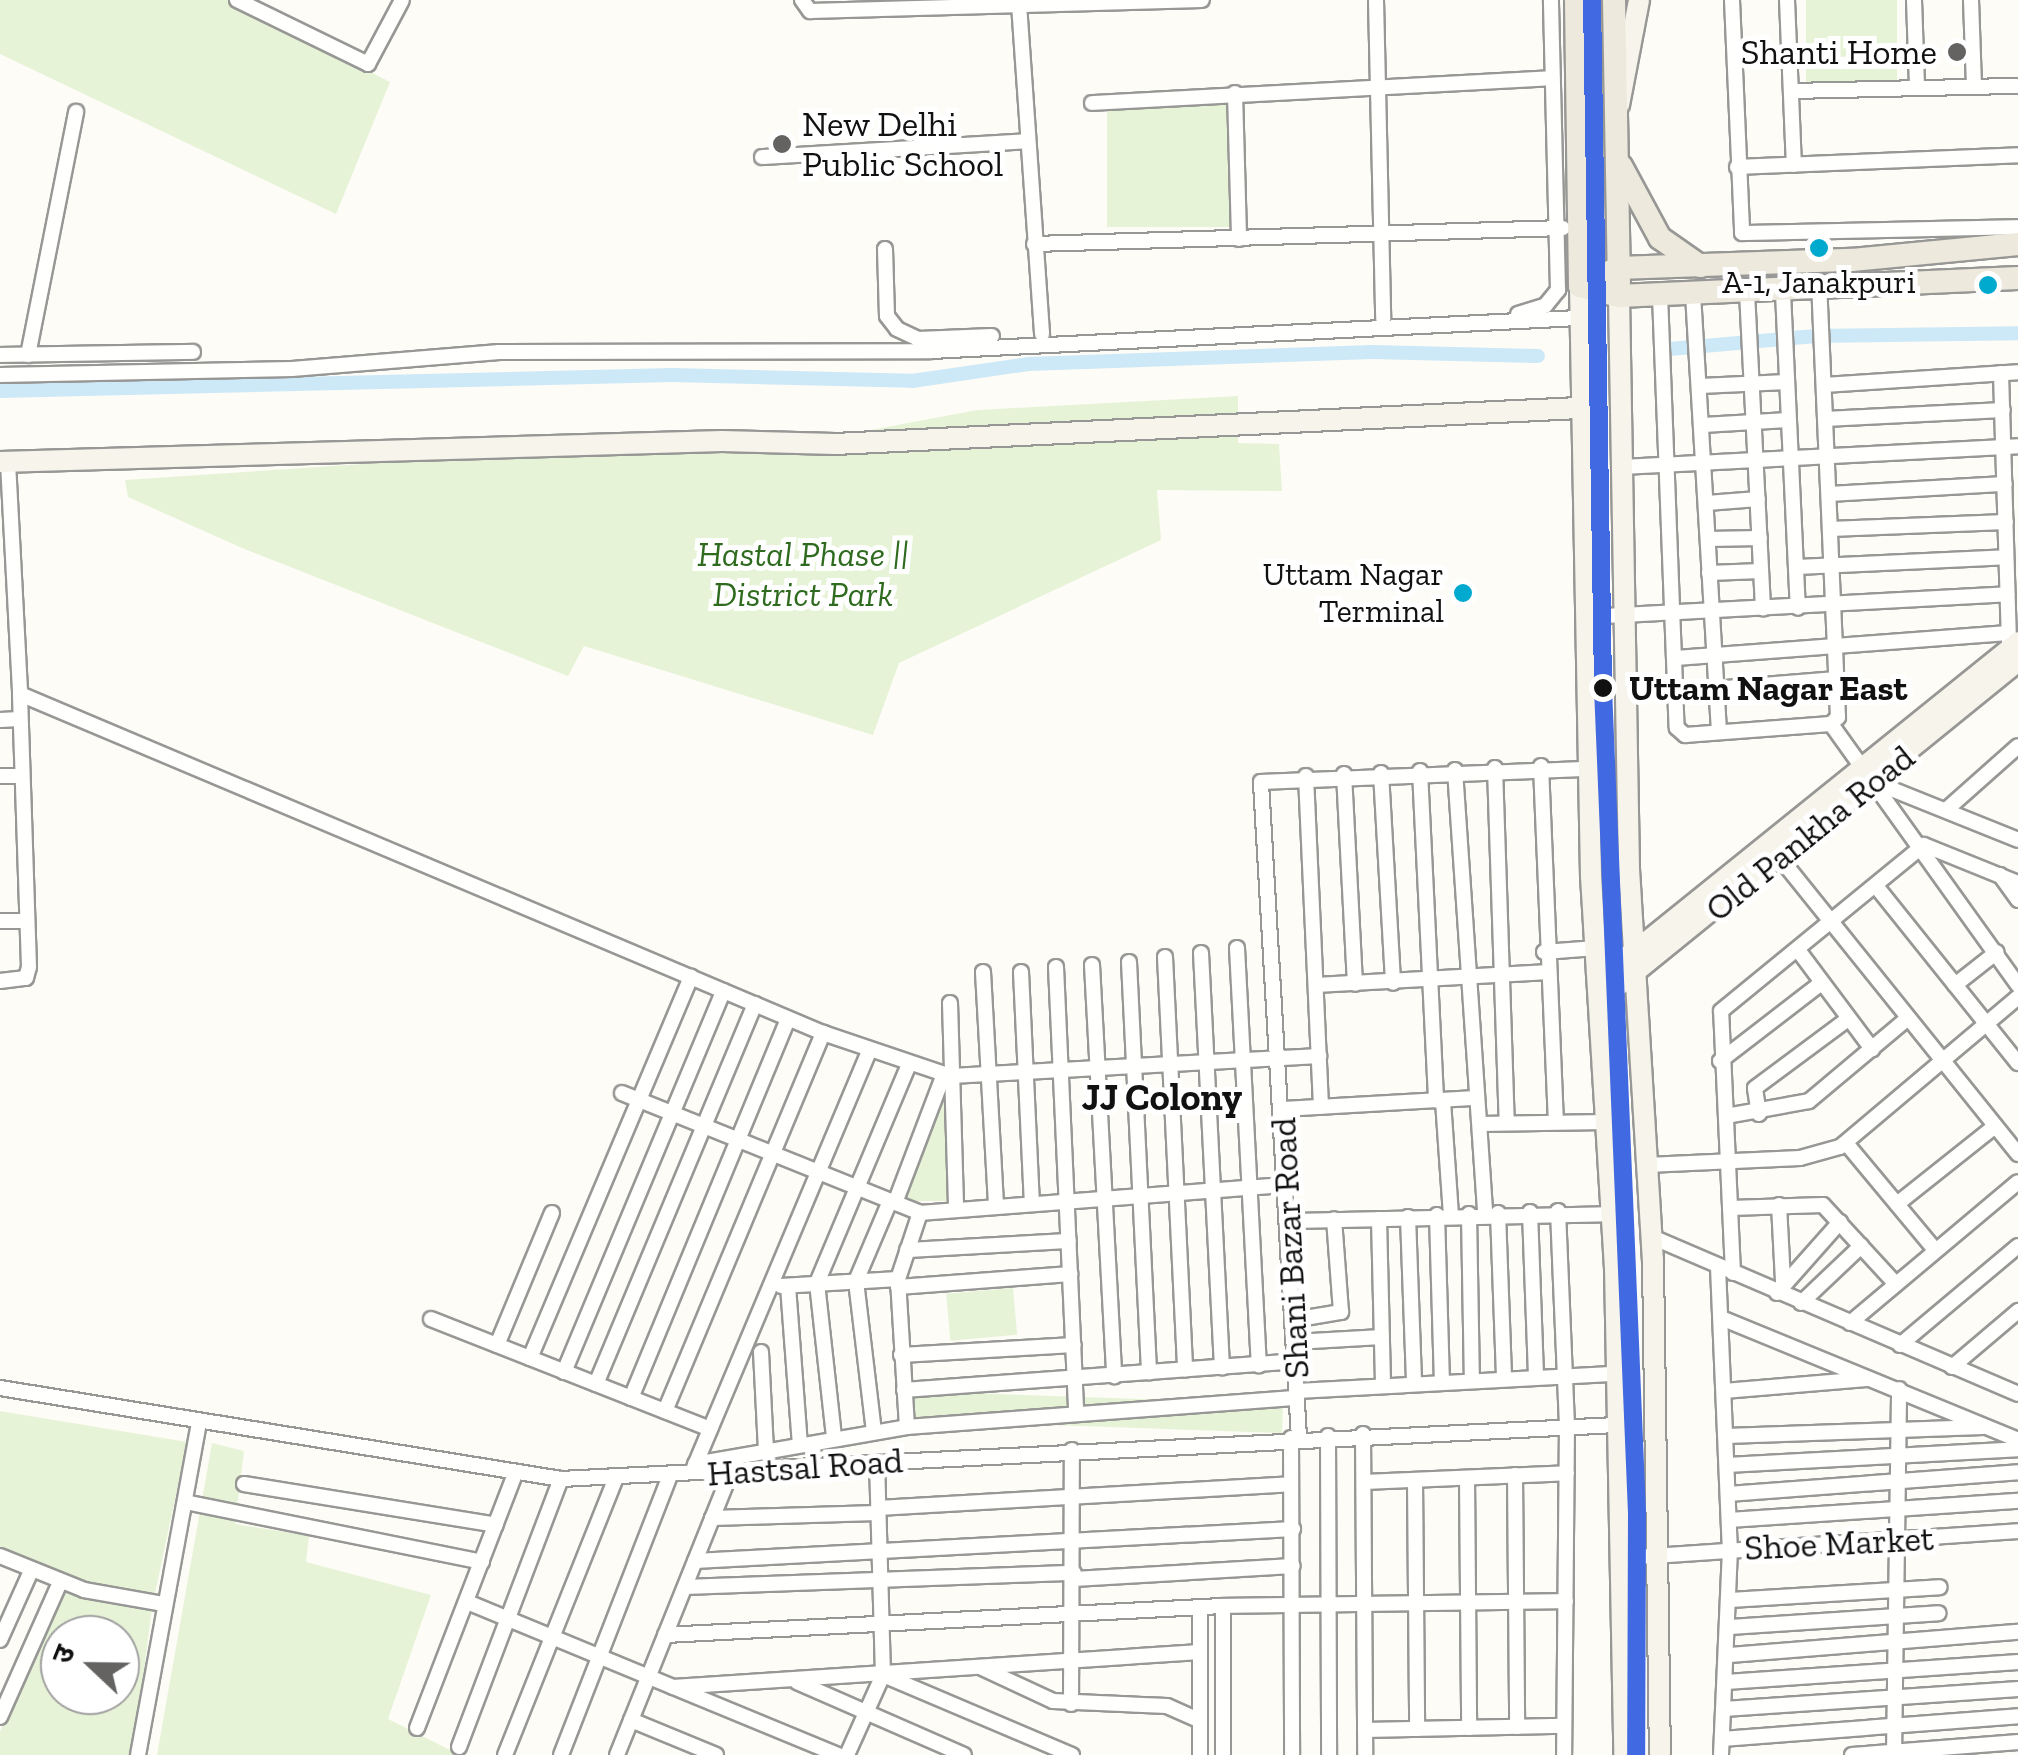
<!DOCTYPE html>
<meta charset="utf-8">
<style>
body{margin:0}
#map{position:relative;width:2018px;height:1755px;overflow:hidden;background:#fdfcf7;font-family:"Zilla Slab","Noto Sans Devanagari",serif}
div>[style]{position:absolute}
[style*='--x']{left:calc(var(--x)*1px);top:calc(var(--y)*1px);width:calc(var(--w)*1px);rotate:calc(var(--a)*1deg)}
.green>*{inset:0;background:#e7f3d7;transform-origin:0 0}
.canal>*{height:14px;margin:-7px;padding:0 7px;transform-origin:7px;border-radius:7px;background:#cde8f7}
.roads{filter:drop-shadow(2px 0 #979795) drop-shadow(-2px 0 #979795) drop-shadow(0 2px #979795) drop-shadow(0 -2px #979795)}
.street>*{height:14px;margin:-7px;padding:0 7px;transform-origin:7px;border-radius:7px;background:#fffffe}
.secondary>*{height:20px;margin:-10px;padding:0 10px;transform-origin:10px;border-radius:10px;background:#f6f4eb}
.primary>*{height:22px;margin:-11px;padding:0 11px;transform-origin:11px;border-radius:11px;background:#ede9dc}
.metro-1>*{height:18px;margin:-9px;padding:0 9px;transform-origin:9px;border-radius:9px;background:#4169e1}
.dots>*{width:28px;height:28px;translate:-50% -50%;box-sizing:border-box;border:5px solid #fff;border-radius:50%}
span{translate:-50% -50%;white-space:nowrap;text-align:center;line-height:1.15;-webkit-text-stroke:10px #fff;paint-order:stroke}
.bus-label{font-size:32px;color:#111}
.right{translate:-100% -50%;text-align:right}
.poi-label{font-size:35px;color:#111}
.left{translate:0 -50%;text-align:left}
.park-label{font-size:35px;color:#2f6b1f;font-style:italic}
.stop-label{font-size:35px;color:#111;font-weight:700}
.street-label{font-size:35px;color:#111}
.neighbourhood-label{font-size:38px;color:#111;font-weight:700}
.north{position:absolute;left:40px;top:1615px;width:100px;height:100px;box-sizing:border-box;background:#fff;border:2px solid #a0a0a0;border-radius:50%;rotate:292deg;font-size:28px;font-weight:700;line-height:40px;text-align:center;color:#111}
.north::after{content:'';display:block;margin:auto;width:35px;height:45px;background:#646362;clip-path:polygon(50% 0,100% 100%,50% 72%,0 100%)}
</style>
<div id="map">
<div class="green">
<div style="clip-path:polygon(0 0,230px 0,390px 82px,336px 214px,0 54px)"></div>
<div style="left:1806px;top:0;width:91px;height:90px"></div>
<div style="left:1237px;top:104px;width:123px;height:130px;rotate:90deg"></div>
<div style="clip-path:polygon(1238px 396px,1238px 443px,1279px 444px,1282px 491px,1157px 490px,1161px 540px,899px 663px,873px 735px,584px 646px,568px 676px,242px 548px,128px 497px,125px 480px,513px 454px,770px 449px,977px 410px)"></div>
<div style="clip-path:polygon(945px 1092px,953px 1201px,903px 1201px)"></div>
<div style="left:1013px;top:1288px;width:47px;height:67px;rotate:85deg"></div>
<div style="left:1283px;top:1404px;width:29px;height:370px;rotate:92deg"></div>
<div style="clip-path:polygon(evenodd,0 1411px,187px 1442px,152px 1608px,133px 1755px,0 1755px,0 1732px,57px 1586px,0 1563px,0 1411px,60px 1635px,120px 1635px,120px 1695px,60px 1695px,60px 1635px)"></div>
<div style="clip-path:polygon(212px 1443px,244px 1451px,235px 1524px,309px 1536px,306px 1562px,431px 1595px,388px 1719px,460px 1755px,157px 1755px)"></div>
</div>
<div class="canal">
<div style="--x:1670;--y:349;--w:146;--a:-5.1"></div>
<div style="--x:1815;--y:336;--w:203;--a:-0.8"></div>
<div style="--x:0;--y:391;--w:672;--a:-1.36"></div>
<div style="--x:672;--y:375;--w:240;--a:1.4"></div>
<div style="--x:912;--y:381;--w:117;--a:-8.3"></div>
<div style="--x:1028;--y:364;--w:344;--a:-2"></div>
<div style="--x:1372;--y:352;--w:166;--a:1.4"></div>
</div>
<div class="roads">
<div class="street">
<div style="--x:237;--y:0;--w:146;--a:26"></div>
<div style="--x:368;--y:64;--w:72;--a:-62"></div>
<div style="--x:802;--y:0;--w:14;--a:54"></div>
<div style="--x:810;--y:11;--w:392;--a:-1.6"></div>
<div style="--x:1376;--y:0;--w:319;--a:88.7"></div>
<div style="--x:1732;--y:0;--w:233;--a:87.5"></div>
<div style="--x:1742;--y:233;--w:276;--a:-1.2"></div>
<div style="--x:1787;--y:0;--w:165;--a:87.6"></div>
<div style="--x:1914;--y:0;--w:88;--a:88"></div>
<div style="--x:1971;--y:0;--w:87;--a:88"></div>
<div style="--x:1019;--y:4;--w:331;--a:86"></div>
<div style="--x:1791;--y:91;--w:227;--a:-1.3"></div>
<div style="--x:1235;--y:93;--w:146;--a:88.4"></div>
<div style="--x:1092;--y:103;--w:461;--a:-3.1"></div>
<div style="--x:762;--y:157;--w:266;--a:-3.4"></div>
<div style="--x:1737;--y:167;--w:281;--a:-2.4"></div>
<div style="--x:1034;--y:244;--w:529;--a:-1.73"></div>
<div style="--x:885;--y:249;--w:67;--a:88.3"></div>
<div style="--x:887;--y:316;--w:16;--a:52"></div>
<div style="--x:897;--y:329;--w:23;--a:25"></div>
<div style="--x:918;--y:339;--w:74;--a:-2.3"></div>
<div style="--x:1747;--y:292;--w:317;--a:87.1"></div>
<div style="--x:1783;--y:293;--w:315;--a:87.3"></div>
<div style="--x:1693;--y:294;--w:438;--a:86.6"></div>
<div style="--x:1660;--y:295;--w:433;--a:87.8"></div>
<div style="--x:1677;--y:728;--w:11;--a:41"></div>
<div style="--x:1685;--y:735;--w:146;--a:-4.3"></div>
<div style="--x:1831;--y:724;--w:10;--a:-45"></div>
<div style="--x:1838;--y:717;--w:428;--a:-92.5"></div>
<div style="--x:1518;--y:314;--w:28;--a:-17"></div>
<div style="--x:1545;--y:306;--w:21;--a:-51"></div>
<div style="--x:1558;--y:290;--w:290;--a:-91.4"></div>
<div style="--x:0;--y:355;--w:193;--a:-0.9"></div>
<div style="--x:28;--y:355;--w:248;--a:-78.8"></div>
<div style="--x:2001;--y:373;--w:269;--a:88.3"></div>
<div style="--x:0;--y:375;--w:292;--a:-1.2"></div>
<div style="--x:292;--y:369;--w:208;--a:-4.7"></div>
<div style="--x:499;--y:352;--w:432;--a:-0.1"></div>
<div style="--x:931;--y:351;--w:649;--a:-2.92"></div>
<div style="--x:1824;--y:385;--w:194;--a:-3.8"></div>
<div style="--x:1700;--y:386;--w:87;--a:-2.6"></div>
<div style="--x:1825;--y:419;--w:178;--a:-2.9"></div>
<div style="--x:1703;--y:425;--w:85;--a:-3.4"></div>
<div style="--x:8;--y:462;--w:232;--a:87"></div>
<div style="--x:20;--y:694;--w:872;--a:22.89"></div>
<div style="--x:823;--y:1033;--w:135;--a:18.6"></div>
<div style="--x:951;--y:1076;--w:369;--a:-3.1"></div>
<div style="--x:1622;--y:467;--w:397;--a:-3"></div>
<div style="--x:1829;--y:494;--w:176;--a:-3.3"></div>
<div style="--x:1707;--y:503;--w:51;--a:-4.5"></div>
<div style="--x:1830;--y:529;--w:176;--a:-2.3"></div>
<div style="--x:1708;--y:539;--w:52;--a:-1.1"></div>
<div style="--x:1797;--y:567;--w:209;--a:-2.7"></div>
<div style="--x:1709;--y:573;--w:52;--a:-2.2"></div>
<div style="--x:1586;--y:617;--w:422;--a:-3.1"></div>
<div style="--x:1676;--y:658;--w:333;--a:-4.3"></div>
<div style="--x:1677;--y:692;--w:160;--a:-4.7"></div>
<div style="--x:0;--y:720;--w:20;--a:-3"></div>
<div style="--x:1831;--y:724;--w:321;--a:54.4"></div>
<div style="--x:1541;--y:766;--w:353;--a:87.6"></div>
<div style="--x:1495;--y:768;--w:355;--a:88.1"></div>
<div style="--x:1455;--y:770;--w:445;--a:86.1"></div>
<div style="--x:1420;--y:771;--w:330;--a:87.2"></div>
<div style="--x:1381;--y:773;--w:210;--a:86.7"></div>
<div style="--x:1344;--y:774;--w:210;--a:87"></div>
<div style="--x:0;--y:776;--w:22;--a:0"></div>
<div style="--x:1306;--y:776;--w:331;--a:87.4"></div>
<div style="--x:1874;--y:782;--w:155;--a:21.9"></div>
<div style="--x:1946;--y:810;--w:96;--a:-41.6"></div>
<div style="--x:1780;--y:858;--w:380;--a:51.2"></div>
<div style="--x:2000;--y:875;--w:31;--a:54"></div>
<div style="--x:1876;--y:886;--w:227;--a:51.3"></div>
<div style="--x:0;--y:921;--w:25;--a:0"></div>
<div style="--x:1237;--y:948;--w:418;--a:87"></div>
<div style="--x:1798;--y:950;--w:124;--a:53.2"></div>
<div style="--x:1544;--y:952;--w:52;--a:-4.4"></div>
<div style="--x:1201;--y:953;--w:415;--a:87.1"></div>
<div style="--x:1165;--y:957;--w:413;--a:87.2"></div>
<div style="--x:1129;--y:962;--w:411;--a:87.2"></div>
<div style="--x:1092;--y:965;--w:412;--a:86.9"></div>
<div style="--x:1056;--y:967;--w:447;--a:87.4"></div>
<div style="--x:983;--y:972;--w:234;--a:86.8"></div>
<div style="--x:1021;--y:972;--w:231;--a:87.3"></div>
<div style="--x:0;--y:981;--w:26;--a:-7"></div>
<div style="--x:26;--y:978;--w:11;--a:-75"></div>
<div style="--x:29;--y:967;--w:273;--a:-91.9"></div>
<div style="--x:1316;--y:985;--w:229;--a:-3.2"></div>
<div style="--x:1955;--y:985;--w:53;--a:-38.2"></div>
<div style="--x:950;--y:1003;--w:207;--a:88.3"></div>
<div style="--x:1720;--y:1061;--w:126;--a:-37.6"></div>
<div style="--x:622;--y:1093;--w:321;--a:21.9"></div>
<div style="--x:920;--y:1213;--w:368;--a:-4.4"></div>
<div style="--x:1443;--y:1101;--w:114;--a:86"></div>
<div style="--x:1283;--y:1109;--w:189;--a:-3.3"></div>
<div style="--x:1759;--y:1114;--w:26;--a:-99"></div>
<div style="--x:1755;--y:1088;--w:116;--a:-36.6"></div>
<div style="--x:1726;--y:1116;--w:84;--a:-10.2"></div>
<div style="--x:1809;--y:1101;--w:129;--a:-40"></div>
<div style="--x:1480;--y:1124;--w:126;--a:-0.9"></div>
<div style="--x:1846;--y:1143;--w:139;--a:50.2"></div>
<div style="--x:1647;--y:1165;--w:153;--a:-2.6"></div>
<div style="--x:1800;--y:1158;--w:41;--a:-15.4"></div>
<div style="--x:1840;--y:1147;--w:233;--a:-40.1"></div>
<div style="--x:895;--y:1203;--w:138;--a:-69.2"></div>
<div style="--x:1897;--y:1204;--w:125;--a:-38.5"></div>
<div style="--x:1779;--y:1205;--w:77;--a:87"></div>
<div style="--x:1730;--y:1208;--w:93;--a:-1.8"></div>
<div style="--x:1823;--y:1205;--w:106;--a:47.3"></div>
<div style="--x:1558;--y:1211;--w:212;--a:87.6"></div>
<div style="--x:1567;--y:1423;--w:332;--a:90.5"></div>
<div style="--x:1530;--y:1212;--w:164;--a:87.9"></div>
<div style="--x:1498;--y:1213;--w:165;--a:87.9"></div>
<div style="--x:1469;--y:1214;--w:166;--a:89"></div>
<div style="--x:1437;--y:1215;--w:166;--a:88.3"></div>
<div style="--x:1408;--y:1217;--w:166;--a:87.9"></div>
<div style="--x:1379;--y:1219;--w:166;--a:88.6"></div>
<div style="--x:1289;--y:1221;--w:323;--a:-1.2"></div>
<div style="--x:1652;--y:1237;--w:398;--a:23.2"></div>
<div style="--x:907;--y:1250;--w:162;--a:-3.2"></div>
<div style="--x:1718;--y:1267;--w:282;--a:87.6"></div>
<div style="--x:1730;--y:1549;--w:206;--a:92.5"></div>
<div style="--x:1733;--y:1273;--w:262;--a:-92.6"></div>
<div style="--x:1721;--y:1011;--w:262;--a:-39.3"></div>
<div style="--x:1924;--y:845;--w:101;--a:22"></div>
<div style="--x:781;--y:1286;--w:117;--a:-3.4"></div>
<div style="--x:788;--y:1286;--w:158;--a:85.7"></div>
<div style="--x:898;--y:1287;--w:173;--a:-4.3"></div>
<div style="--x:1777;--y:1293;--w:95;--a:-48.4"></div>
<div style="--x:1801;--y:1303;--w:83;--a:-43.5"></div>
<div style="--x:1721;--y:1318;--w:321;--a:22.3"></div>
<div style="--x:431;--y:1319;--w:300;--a:21.5"></div>
<div style="--x:1293;--y:1320;--w:49;--a:-9.5"></div>
<div style="--x:1341;--y:1312;--w:93;--a:-94.3"></div>
<div style="--x:1850;--y:1323;--w:219;--a:-40"></div>
<div style="--x:1294;--y:1342;--w:88;--a:-3.3"></div>
<div style="--x:497;--y:1345;--w:143;--a:-67.4"></div>
<div style="--x:1900;--y:1345;--w:154;--a:-40"></div>
<div style="--x:761;--y:1352;--w:98;--a:87.1"></div>
<div style="--x:901;--y:1355;--w:173;--a:-3.3"></div>
<div style="--x:530;--y:1358;--w:414;--a:-67.1"></div>
<div style="--x:1952;--y:1367;--w:87;--a:-40.3"></div>
<div style="--x:564;--y:1372;--w:413;--a:-67.3"></div>
<div style="--x:596;--y:1384;--w:412;--a:-67.3"></div>
<div style="--x:0;--y:1388;--w:568;--a:9.21"></div>
<div style="--x:561;--y:1479;--w:1057;--a:-2.93"></div>
<div style="--x:904;--y:1390;--w:392;--a:-4.2"></div>
<div style="--x:1297;--y:1391;--w:319;--a:-3.1"></div>
<div style="--x:1724;--y:1391;--w:143;--a:-4.8"></div>
<div style="--x:631;--y:1398;--w:410;--a:-67.5"></div>
<div style="--x:665;--y:1411;--w:410;--a:-67.3"></div>
<div style="--x:907;--y:1427;--w:148;--a:-93.5"></div>
<div style="--x:898;--y:1279;--w:70;--a:-71.6"></div>
<div style="--x:874;--y:1432;--w:152;--a:-96.8"></div>
<div style="--x:856;--y:1281;--w:87;--a:-67"></div>
<div style="--x:1363;--y:1434;--w:321;--a:89.6"></div>
<div style="--x:1328;--y:1436;--w:319;--a:89.8"></div>
<div style="--x:1726;--y:1436;--w:257;--a:-2"></div>
<div style="--x:834;--y:1437;--w:155;--a:-96.3"></div>
<div style="--x:817;--y:1283;--w:238;--a:-67.2"></div>
<div style="--x:1291;--y:1438;--w:317;--a:89.8"></div>
<div style="--x:1299;--y:1438;--w:657;--a:-93.32"></div>
<div style="--x:1261;--y:782;--w:328;--a:-2.3"></div>
<div style="--x:695;--y:1464;--w:215;--a:-9.9"></div>
<div style="--x:907;--y:1427;--w:391;--a:-4.3"></div>
<div style="--x:1727;--y:1465;--w:291;--a:-3.1"></div>
<div style="--x:693;--y:1470;--w:454;--a:-67.2"></div>
<div style="--x:1515;--y:1475;--w:252;--a:89.5"></div>
<div style="--x:1467;--y:1478;--w:250;--a:89.5"></div>
<div style="--x:1415;--y:1480;--w:249;--a:89.5"></div>
<div style="--x:1364;--y:1482;--w:203;--a:-2.5"></div>
<div style="--x:244;--y:1484;--w:255;--a:9.2"></div>
<div style="--x:1728;--y:1494;--w:291;--a:-4.3"></div>
<div style="--x:185;--y:1502;--w:303;--a:11.4"></div>
<div style="--x:878;--y:1508;--w:413;--a:-3.3"></div>
<div style="--x:712;--y:1518;--w:165;--a:-1.7"></div>
<div style="--x:1729;--y:1520;--w:290;--a:-3.8"></div>
<div style="--x:0;--y:1556;--w:91;--a:22"></div>
<div style="--x:84;--y:1590;--w:80;--a:10"></div>
<div style="--x:1624;--y:1558;--w:395;--a:-3.9"></div>
<div style="--x:695;--y:1561;--w:599;--a:-3.06"></div>
<div style="--x:1074;--y:1579;--w:219;--a:-3.4"></div>
<div style="--x:685;--y:1587;--w:389;--a:-2.1"></div>
<div style="--x:1730;--y:1600;--w:210;--a:-3.5"></div>
<div style="--x:467;--y:1602;--w:402;--a:22.4"></div>
<div style="--x:1223;--y:1606;--w:149;--a:90"></div>
<div style="--x:1730;--y:1627;--w:209;--a:-3.8"></div>
<div style="--x:665;--y:1635;--w:559;--a:-2.98"></div>
<div style="--x:1223;--y:1606;--w:343;--a:-0.8"></div>
<div style="--x:0;--y:1640;--w:76;--a:-65.8"></div>
<div style="--x:1730;--y:1655;--w:289;--a:-4.6"></div>
<div style="--x:982;--y:1668;--w:78;--a:24.9"></div>
<div style="--x:1053;--y:1701;--w:114;--a:2.5"></div>
<div style="--x:1167;--y:1706;--w:36;--a:24"></div>
<div style="--x:888;--y:1677;--w:200;--a:23"></div>
<div style="--x:797;--y:1682;--w:182;--a:23.6"></div>
<div style="--x:1726;--y:1682;--w:293;--a:-3.9"></div>
<div style="--x:673;--y:1687;--w:528;--a:-3.8"></div>
<div style="--x:1071;--y:1704;--w:254;--a:-89.8"></div>
<div style="--x:1724;--y:1709;--w:295;--a:-3.9"></div>
<div style="--x:0;--y:1717;--w:148;--a:-66"></div>
<div style="--x:631;--y:1720;--w:92;--a:22.4"></div>
<div style="--x:417;--y:1728;--w:274;--a:-68.9"></div>
<div style="--x:1365;--y:1730;--w:199;--a:-1.2"></div>
<div style="--x:1722;--y:1739;--w:297;--a:-4.4"></div>
<div style="--x:459;--y:1747;--w:287;--a:-69.2"></div>
<div style="--x:138;--y:1755;--w:340;--a:-79.6"></div>
<div style="--x:505;--y:1755;--w:298;--a:-68.2"></div>
<div style="--x:561;--y:1755;--w:300;--a:-68.7"></div>
<div style="--x:617;--y:1755;--w:306;--a:-68.1"></div>
<div style="--x:847;--y:1755;--w:88;--a:-65.8"></div>
<div style="--x:883;--y:1675;--w:213;--a:-91.6"></div>
<div style="--x:1200;--y:1755;--w:147;--a:-90"></div>
<div style="--x:1852;--y:1755;--w:167;--a:-4.5"></div>
<div style="--x:1894;--y:1755;--w:366;--a:-89.2"></div>
</div>
<div class="secondary">
<div style="--x:1619;--y:105;--w:107;--a:-79.2"></div>
<div style="--x:1580;--y:286;--w:590;--a:88.93"></div>
<div style="--x:1591;--y:876;--w:392;--a:86.5"></div>
<div style="--x:1615;--y:1267;--w:488;--a:88.9"></div>
<div style="--x:1619;--y:296;--w:573;--a:89"></div>
<div style="--x:1629;--y:869;--w:392;--a:86.5"></div>
<div style="--x:1653;--y:1260;--w:495;--a:89.2"></div>
<div style="--x:0;--y:462;--w:722;--a:-1.67"></div>
<div style="--x:722;--y:441;--w:113;--a:1.5"></div>
<div style="--x:835;--y:444;--w:745;--a:-2.77"></div>
<div style="--x:1597;--y:972;--w:41;--a:-27.8"></div>
<div style="--x:1633;--y:953;--w:495;--a:-38.9"></div>
<div style="--x:1599;--y:1001;--w:540;--a:-39.06"></div>
</div>
<div class="primary">
<div style="--x:1576;--y:0;--w:286;--a:89.2"></div>
<div style="--x:1614;--y:0;--w:283;--a:89"></div>
<div style="--x:1621;--y:166;--w:82;--a:61.6"></div>
<div style="--x:1660;--y:238;--w:49;--a:35"></div>
<div style="--x:1580;--y:286;--w:42;--a:-25.3"></div>
<div style="--x:1618;--y:268;--w:234;--a:-2"></div>
<div style="--x:1852;--y:260;--w:167;--a:-5.5"></div>
<div style="--x:1580;--y:286;--w:40;--a:14.4"></div>
<div style="--x:1619;--y:296;--w:399;--a:-2.6"></div>
</div>
</div>
<div class="metro-1">
<div style="--x:1592;--y:0;--w:688;--a:89.08"></div>
<div style="--x:1603;--y:688;--w:826;--a:87.64"></div>
<div style="--x:1637;--y:1513;--w:242;--a:90.2"></div>
</div>
<div class="dots">
<div style="left:1957px;top:52px;background:#646362"></div>
<div style="left:782px;top:144px;background:#646362"></div>
<div style="left:1819px;top:248px;background:#00a9ce"></div>
<div style="left:1988px;top:285px;background:#00a9ce"></div>
<div style="left:1463px;top:593px;background:#00a9ce"></div>
<div style="left:1603px;top:688px;background:#111"></div>
</div>
<div class="bus-label">
<span style="left:1819px;top:282px">A-1, Janakpuri</span>
<span class="right" style="left:1444px;top:593px">Uttam Nagar<br>Terminal</span>
</div>
<div class="poi-label">
<span class="right" style="left:1937px;top:52px">Shanti Home</span>
<span class="left" style="left:802px;top:144px">New Delhi<br>Public School</span>
</div>
<div class="park-label">
<span style="left:803px;top:574px">Hastal Phase ||<br>District Park</span>
</div>
<div class="stop-label">
<span class="left" style="left:1629px;top:688px">Uttam Nagar East</span>
</div>
<div class="street-label">
<span style="left:1810px;top:833px;rotate:-39deg">Old Pankha Road</span>
<span style="left:1290px;top:1248px;rotate:-93deg">Shani Bazar Road</span>
<span style="left:805px;top:1467px;rotate:-4deg">Hastsal Road</span>
<span style="left:1839px;top:1543px;rotate:-3deg">Shoe Market</span>
</div>
<div class="neighbourhood-label">
<span style="left:1162px;top:1098px">JJ Colony</span>
</div>
<div class="north">उ</div>
</div>
